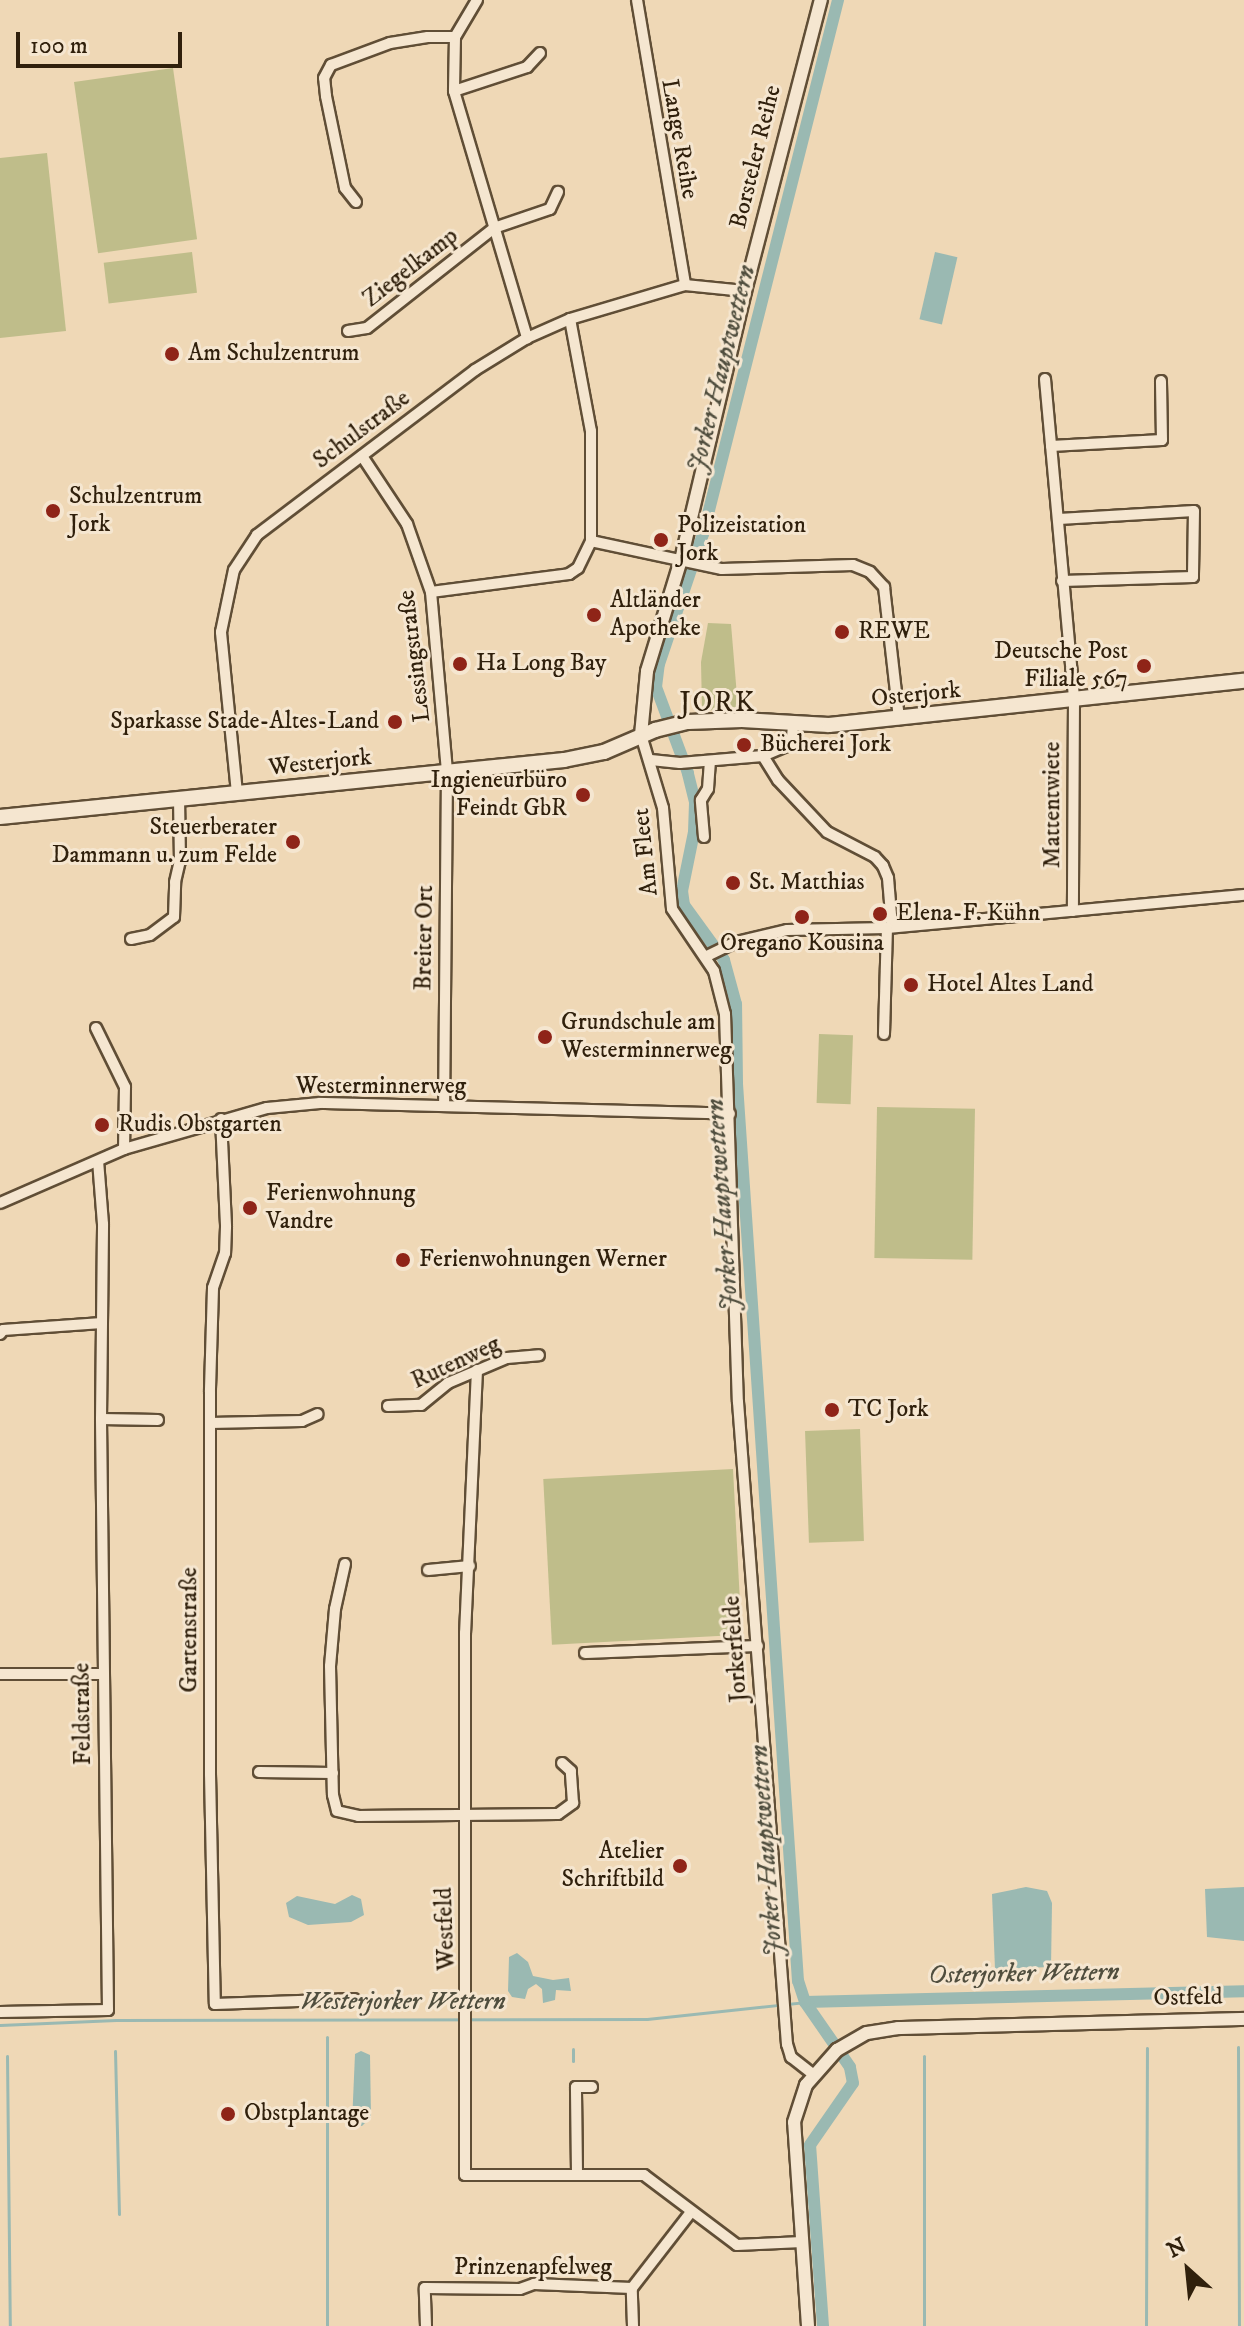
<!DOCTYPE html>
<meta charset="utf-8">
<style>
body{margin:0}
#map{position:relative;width:1244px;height:2326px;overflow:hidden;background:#efd8b6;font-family:"IM FELL DW Pica",serif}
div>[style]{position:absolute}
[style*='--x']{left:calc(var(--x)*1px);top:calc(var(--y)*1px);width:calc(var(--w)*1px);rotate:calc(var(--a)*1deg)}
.green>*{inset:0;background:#bfbd8a;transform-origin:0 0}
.water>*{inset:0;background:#9ab9b2;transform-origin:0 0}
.stream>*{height:3px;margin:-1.5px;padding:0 1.5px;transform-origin:1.5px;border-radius:1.5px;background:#9ab9b2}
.canal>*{height:12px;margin:-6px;padding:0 6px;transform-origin:6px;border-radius:6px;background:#9ab9b2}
.roads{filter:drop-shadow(2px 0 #604e36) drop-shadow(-2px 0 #604e36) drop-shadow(0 2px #604e36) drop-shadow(0 -2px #604e36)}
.minor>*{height:10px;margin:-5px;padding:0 5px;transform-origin:5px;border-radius:5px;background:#f5e6d0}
.tertiary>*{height:12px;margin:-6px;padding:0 6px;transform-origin:6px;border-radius:6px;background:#f5e6d0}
.secondary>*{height:14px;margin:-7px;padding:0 7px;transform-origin:7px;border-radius:7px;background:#f5e6d0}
.dots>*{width:22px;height:22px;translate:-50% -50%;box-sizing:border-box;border:4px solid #f5e6d0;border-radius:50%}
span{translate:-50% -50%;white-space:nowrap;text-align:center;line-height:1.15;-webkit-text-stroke:6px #f5e6d0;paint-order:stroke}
.street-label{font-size:24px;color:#30200c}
.poi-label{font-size:24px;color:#30200c}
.left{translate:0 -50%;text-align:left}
.right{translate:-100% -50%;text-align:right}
.water-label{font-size:26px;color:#504e3e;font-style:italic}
.quarter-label{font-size:28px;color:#30200c;letter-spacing:2px}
.north{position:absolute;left:1148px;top:2230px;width:80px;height:80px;-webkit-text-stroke:6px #f5e6d0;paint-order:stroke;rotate:333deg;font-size:22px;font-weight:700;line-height:32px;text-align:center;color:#30200c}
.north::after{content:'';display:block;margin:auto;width:28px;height:36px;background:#30200c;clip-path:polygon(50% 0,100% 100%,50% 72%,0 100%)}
.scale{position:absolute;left:16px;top:32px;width:166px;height:36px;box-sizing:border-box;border:4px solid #30200c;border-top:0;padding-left:10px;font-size:24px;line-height:28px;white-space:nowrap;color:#30200c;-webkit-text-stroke:6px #f5e6d0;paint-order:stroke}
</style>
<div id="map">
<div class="green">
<div style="left:173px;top:68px;width:173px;height:100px;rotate:82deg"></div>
<div style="clip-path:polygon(47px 153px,66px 331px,0 338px,0 158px)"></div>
<div style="left:192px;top:252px;width:41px;height:89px;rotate:83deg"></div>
<div style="clip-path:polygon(708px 623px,731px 624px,738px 708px,702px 711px,701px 662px)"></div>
<div style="left:819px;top:1034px;width:34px;height:69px;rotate:2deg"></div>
<div style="left:877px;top:1107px;width:98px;height:151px;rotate:1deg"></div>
<div style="left:860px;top:1429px;width:112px;height:55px;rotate:88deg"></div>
<div style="left:733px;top:1469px;width:166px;height:190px;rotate:87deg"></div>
</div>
<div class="water">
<div style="left:935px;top:252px;width:23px;height:69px;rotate:13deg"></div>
<div style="clip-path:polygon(1026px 1887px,1047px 1891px,1052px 1903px,1051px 1967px,995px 1969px,992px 1894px)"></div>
<div style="clip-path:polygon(1244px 1887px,1244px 1941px,1207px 1937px,1205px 1889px)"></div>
<div style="clip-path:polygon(352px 1895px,361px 1899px,364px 1915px,351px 1922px,308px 1925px,289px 1917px,286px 1903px,297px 1896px,335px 1904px)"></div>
<div style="clip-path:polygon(517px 1953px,528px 1962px,533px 1976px,553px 1980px,569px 1978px,571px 1991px,556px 1990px,555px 2000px,543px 2003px,542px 1989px,536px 1984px,528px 1989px,525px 1999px,512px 1997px,508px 1991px,509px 1957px)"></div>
<div style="clip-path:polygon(361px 2051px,370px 2055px,371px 2117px,362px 2126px,352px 2123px,355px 2054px)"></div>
</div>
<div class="stream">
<div style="--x:787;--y:2004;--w:18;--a:-6"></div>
<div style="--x:0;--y:2025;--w:116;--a:-2.5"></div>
<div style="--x:116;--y:2020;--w:531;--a:-0.11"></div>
<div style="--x:647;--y:2019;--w:133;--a:-6.1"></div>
<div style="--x:327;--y:2037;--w:289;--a:90"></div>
<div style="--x:1238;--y:2047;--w:279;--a:89.8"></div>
<div style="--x:573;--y:2049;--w:12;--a:90"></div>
<div style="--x:115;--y:2051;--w:163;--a:88.6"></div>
<div style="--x:7;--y:2056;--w:270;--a:89.4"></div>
<div style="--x:924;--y:2056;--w:270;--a:90"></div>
<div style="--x:1146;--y:2326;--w:278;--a:-89.8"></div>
</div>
<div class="canal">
<div style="--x:805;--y:2002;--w:439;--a:-1.4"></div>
<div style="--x:823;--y:2326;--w:181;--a:-94.1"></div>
<div style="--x:810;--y:2145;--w:75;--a:-55.3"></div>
<div style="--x:853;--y:2083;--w:16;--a:-101"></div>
<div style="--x:850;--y:2067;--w:79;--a:-124.7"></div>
<div style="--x:805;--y:2002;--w:22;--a:-108"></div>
<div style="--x:798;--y:1981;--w:900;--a:-93.89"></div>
<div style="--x:737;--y:1083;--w:79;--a:-90.7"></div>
<div style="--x:736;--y:1004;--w:46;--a:-105.3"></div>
<div style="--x:724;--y:960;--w:68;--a:-126"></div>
<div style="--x:684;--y:905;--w:14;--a:-98"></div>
<div style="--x:682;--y:891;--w:60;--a:-78.5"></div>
<div style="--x:694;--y:832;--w:30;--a:-88"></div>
<div style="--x:695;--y:802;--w:30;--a:-104"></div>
<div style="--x:688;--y:773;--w:92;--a:-110.4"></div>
<div style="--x:656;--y:687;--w:23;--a:-83"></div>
<div style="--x:659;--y:664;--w:137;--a:-71.3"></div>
<div style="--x:703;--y:534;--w:551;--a:-75.81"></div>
</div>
<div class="roads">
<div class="minor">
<div style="--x:477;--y:0;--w:43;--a:120.7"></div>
<div style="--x:455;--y:37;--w:54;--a:91.1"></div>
<div style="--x:454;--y:91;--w:258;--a:73.5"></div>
<div style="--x:637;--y:0;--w:289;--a:80.4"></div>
<div style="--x:454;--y:91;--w:77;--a:-18.2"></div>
<div style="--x:527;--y:67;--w:19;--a:-47"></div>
<div style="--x:356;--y:202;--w:18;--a:-128"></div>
<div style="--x:345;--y:188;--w:94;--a:-101.7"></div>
<div style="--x:326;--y:96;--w:18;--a:-96"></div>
<div style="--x:324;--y:78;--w:15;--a:-62"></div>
<div style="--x:331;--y:65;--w:63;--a:-20.4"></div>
<div style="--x:390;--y:43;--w:38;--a:-9"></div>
<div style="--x:428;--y:37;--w:27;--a:0"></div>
<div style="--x:570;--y:319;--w:114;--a:79.4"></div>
<div style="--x:591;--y:431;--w:110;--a:90"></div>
<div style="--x:591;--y:541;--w:134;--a:12.1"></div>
<div style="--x:722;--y:569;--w:131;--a:-1.7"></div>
<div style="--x:853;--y:565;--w:18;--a:22"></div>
<div style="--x:870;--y:572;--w:21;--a:47"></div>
<div style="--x:884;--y:587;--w:133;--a:83.5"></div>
<div style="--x:348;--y:331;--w:19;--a:-9"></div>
<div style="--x:367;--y:328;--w:162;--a:-38.2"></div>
<div style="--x:494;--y:228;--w:59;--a:-18.7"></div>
<div style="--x:550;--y:209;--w:19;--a:-65"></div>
<div style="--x:1045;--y:379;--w:321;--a:84.8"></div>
<div style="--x:1074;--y:699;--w:212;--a:90.3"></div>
<div style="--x:1051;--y:446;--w:111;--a:-3.1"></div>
<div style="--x:1162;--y:440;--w:59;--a:-91"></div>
<div style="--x:362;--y:456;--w:82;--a:56.5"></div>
<div style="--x:407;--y:524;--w:72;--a:70.6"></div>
<div style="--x:431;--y:592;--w:181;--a:84.9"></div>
<div style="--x:447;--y:772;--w:333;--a:90.5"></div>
<div style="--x:1059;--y:519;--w:135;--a:-3.4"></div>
<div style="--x:1194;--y:511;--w:66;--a:90.9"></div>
<div style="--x:1193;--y:577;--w:131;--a:178.3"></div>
<div style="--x:431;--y:592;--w:139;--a:-7.4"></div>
<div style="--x:569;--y:574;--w:11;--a:-34"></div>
<div style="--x:578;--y:568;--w:30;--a:-64"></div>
<div style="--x:641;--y:735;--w:76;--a:73.2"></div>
<div style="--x:663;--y:808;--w:101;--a:84.9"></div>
<div style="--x:672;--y:909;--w:75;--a:55.9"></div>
<div style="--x:714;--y:971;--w:44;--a:75.7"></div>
<div style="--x:725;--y:1014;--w:388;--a:88.1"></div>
<div style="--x:738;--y:1402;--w:644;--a:85.64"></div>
<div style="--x:787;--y:2044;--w:14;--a:73"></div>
<div style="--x:791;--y:2057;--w:28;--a:38"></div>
<div style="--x:763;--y:756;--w:28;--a:58"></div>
<div style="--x:778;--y:780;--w:71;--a:46.7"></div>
<div style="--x:827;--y:832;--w:54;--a:27.5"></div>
<div style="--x:875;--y:857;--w:12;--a:48"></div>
<div style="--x:883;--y:866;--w:13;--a:67"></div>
<div style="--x:888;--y:878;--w:49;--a:85.3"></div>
<div style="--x:651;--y:760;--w:29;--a:6"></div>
<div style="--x:680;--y:763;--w:83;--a:-4.8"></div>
<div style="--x:763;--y:756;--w:25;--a:-23"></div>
<div style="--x:786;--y:746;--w:11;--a:-56"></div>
<div style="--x:792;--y:737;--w:12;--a:-85"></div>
<div style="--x:237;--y:793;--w:162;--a:-95.7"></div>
<div style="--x:221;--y:632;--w:63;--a:-78.2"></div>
<div style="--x:234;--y:570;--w:42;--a:-56.7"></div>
<div style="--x:257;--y:535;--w:273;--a:-37.1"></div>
<div style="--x:475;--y:370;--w:61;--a:-31.6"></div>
<div style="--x:527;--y:338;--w:47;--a:-23.8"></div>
<div style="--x:570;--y:319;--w:120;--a:-16.5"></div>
<div style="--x:685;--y:285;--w:60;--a:5.7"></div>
<div style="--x:704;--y:837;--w:37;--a:-95"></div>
<div style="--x:701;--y:800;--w:13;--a:-58"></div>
<div style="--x:708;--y:789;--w:28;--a:-86"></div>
<div style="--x:131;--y:939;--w:19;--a:-12"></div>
<div style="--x:150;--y:935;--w:30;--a:-37"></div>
<div style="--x:174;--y:917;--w:35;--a:-88"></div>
<div style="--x:175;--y:882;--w:22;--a:-77"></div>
<div style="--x:180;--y:861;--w:62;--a:-90.9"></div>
<div style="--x:707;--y:956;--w:32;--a:-26"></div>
<div style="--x:736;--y:942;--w:52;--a:-13.2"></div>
<div style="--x:787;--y:930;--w:100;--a:-1.1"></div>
<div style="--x:887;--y:928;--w:359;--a:-5.3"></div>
<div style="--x:96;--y:1028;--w:66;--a:63.8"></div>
<div style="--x:125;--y:1087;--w:62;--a:90.9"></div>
<div style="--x:884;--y:1034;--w:106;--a:-88.4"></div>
<div style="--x:221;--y:1119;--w:108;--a:87.3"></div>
<div style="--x:226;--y:1227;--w:26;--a:92"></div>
<div style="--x:225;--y:1253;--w:37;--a:109"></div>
<div style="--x:213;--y:1288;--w:104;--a:91.7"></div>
<div style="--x:210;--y:1392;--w:382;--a:90"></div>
<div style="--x:210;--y:1774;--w:230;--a:88.8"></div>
<div style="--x:215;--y:2004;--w:139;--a:-2.1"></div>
<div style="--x:0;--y:1203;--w:135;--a:-23.5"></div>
<div style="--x:124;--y:1149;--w:149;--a:-16"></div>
<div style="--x:267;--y:1108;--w:53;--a:-5.4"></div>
<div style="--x:320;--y:1103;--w:410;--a:1.5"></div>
<div style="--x:0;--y:1334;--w:5;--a:-53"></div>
<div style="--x:3;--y:1330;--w:99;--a:-4"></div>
<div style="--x:477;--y:1370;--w:263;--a:92.6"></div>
<div style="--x:465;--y:1633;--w:542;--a:90"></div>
<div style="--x:465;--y:2175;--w:179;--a:0"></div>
<div style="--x:644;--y:2175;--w:116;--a:37"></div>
<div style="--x:737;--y:2245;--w:65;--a:-2.6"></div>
<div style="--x:388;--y:1406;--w:33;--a:-2"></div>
<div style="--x:421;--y:1405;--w:35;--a:-39"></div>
<div style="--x:448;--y:1383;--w:64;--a:-23"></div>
<div style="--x:507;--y:1358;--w:32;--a:-5"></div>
<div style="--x:101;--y:1419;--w:57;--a:1"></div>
<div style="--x:210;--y:1423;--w:92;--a:-1.2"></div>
<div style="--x:302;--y:1421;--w:17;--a:-24"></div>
<div style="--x:345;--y:1564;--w:46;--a:102.5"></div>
<div style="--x:335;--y:1609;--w:57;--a:95"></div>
<div style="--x:330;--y:1666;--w:129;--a:88.7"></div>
<div style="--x:333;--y:1795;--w:16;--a:76"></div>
<div style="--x:337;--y:1811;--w:22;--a:13"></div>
<div style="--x:358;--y:1816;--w:200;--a:-0.6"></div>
<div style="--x:558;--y:1814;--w:19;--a:-36"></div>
<div style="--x:573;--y:1803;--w:32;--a:-94"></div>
<div style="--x:571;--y:1771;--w:12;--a:-138"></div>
<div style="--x:428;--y:1570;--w:42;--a:-5.4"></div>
<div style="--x:585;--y:1653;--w:173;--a:-2.3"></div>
<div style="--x:0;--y:1674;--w:103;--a:0"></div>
<div style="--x:259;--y:1772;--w:74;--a:0.8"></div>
<div style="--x:0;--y:2012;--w:108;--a:-1.1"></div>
<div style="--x:108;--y:2010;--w:591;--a:-90.68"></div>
<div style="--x:101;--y:1419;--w:195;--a:-89.4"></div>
<div style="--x:103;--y:1224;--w:63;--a:-94.5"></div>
<div style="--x:577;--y:2173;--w:86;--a:-90.7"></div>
<div style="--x:576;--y:2087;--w:16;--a:0"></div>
<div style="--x:426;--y:2326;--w:38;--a:-92"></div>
<div style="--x:425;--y:2288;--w:95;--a:0.6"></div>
<div style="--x:520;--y:2289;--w:15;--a:-20"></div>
<div style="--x:534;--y:2284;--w:98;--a:2.3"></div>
<div style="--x:633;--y:2326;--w:38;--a:-92"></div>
<div style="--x:632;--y:2288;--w:96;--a:-52.2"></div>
</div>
<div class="tertiary">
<div style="--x:641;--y:735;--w:64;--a:-84.6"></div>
<div style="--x:647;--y:671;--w:116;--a:-73"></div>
<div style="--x:681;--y:560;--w:277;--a:-76.6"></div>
<div style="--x:745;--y:291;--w:301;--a:-75.4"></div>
<div style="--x:808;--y:2326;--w:204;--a:-93.9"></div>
<div style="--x:794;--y:2122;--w:39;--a:-72"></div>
<div style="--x:806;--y:2085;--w:47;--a:-48.5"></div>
<div style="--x:837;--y:2050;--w:34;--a:-30"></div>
<div style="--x:867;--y:2033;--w:31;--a:-9"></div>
<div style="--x:898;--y:2028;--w:346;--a:-1.5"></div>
</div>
<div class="secondary">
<div style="--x:0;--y:817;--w:567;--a:-5.77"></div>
<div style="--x:564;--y:760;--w:41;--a:-11.3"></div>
<div style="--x:604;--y:752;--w:56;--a:-23.3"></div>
<div style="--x:655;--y:730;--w:34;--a:-14"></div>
<div style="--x:688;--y:722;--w:54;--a:-2.1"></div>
<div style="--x:742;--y:720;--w:87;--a:3.3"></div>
<div style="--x:829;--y:725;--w:417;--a:-6.1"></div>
</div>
</div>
<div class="dots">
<div style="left:172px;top:354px;background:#8f2418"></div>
<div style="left:53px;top:511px;background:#8f2418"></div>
<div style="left:661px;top:540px;background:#8f2418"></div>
<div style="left:594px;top:615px;background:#8f2418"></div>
<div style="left:842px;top:632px;background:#8f2418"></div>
<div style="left:460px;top:664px;background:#8f2418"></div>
<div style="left:1144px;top:666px;background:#8f2418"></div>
<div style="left:395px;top:722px;background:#8f2418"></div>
<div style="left:744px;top:745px;background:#8f2418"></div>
<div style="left:583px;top:795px;background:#8f2418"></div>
<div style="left:293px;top:842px;background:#8f2418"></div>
<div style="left:733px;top:883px;background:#8f2418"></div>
<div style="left:880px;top:914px;background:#8f2418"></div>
<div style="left:802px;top:917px;background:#8f2418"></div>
<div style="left:911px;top:985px;background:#8f2418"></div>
<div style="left:545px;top:1037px;background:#8f2418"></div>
<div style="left:102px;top:1125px;background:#8f2418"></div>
<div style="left:250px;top:1208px;background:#8f2418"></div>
<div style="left:403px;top:1260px;background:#8f2418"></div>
<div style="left:832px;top:1410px;background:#8f2418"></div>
<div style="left:680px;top:1866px;background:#8f2418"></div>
<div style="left:228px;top:2114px;background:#8f2418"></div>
</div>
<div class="street-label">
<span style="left:679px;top:139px;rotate:80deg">Lange Reihe</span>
<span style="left:756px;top:157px;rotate:-76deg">Borsteler Reihe</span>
<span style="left:411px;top:268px;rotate:-38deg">Ziegelkamp</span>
<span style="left:362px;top:430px;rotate:-37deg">Schulstraße</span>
<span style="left:415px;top:656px;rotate:-97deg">Lessingstraße</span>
<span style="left:916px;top:695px;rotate:-6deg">Osterjork</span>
<span style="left:320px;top:763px;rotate:-6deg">Westerjork</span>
<span style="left:1053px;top:805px;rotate:-90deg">Mattentwiete</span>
<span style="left:646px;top:852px;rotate:-96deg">Am Fleet</span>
<span style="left:425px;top:938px;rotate:-89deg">Breiter Ort</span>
<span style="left:381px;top:1087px">Westerminnerweg</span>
<span style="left:456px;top:1363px;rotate:-25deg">Rutenweg</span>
<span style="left:190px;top:1630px;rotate:-90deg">Gartenstraße</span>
<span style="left:736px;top:1649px;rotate:-94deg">Jorkerfelde</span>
<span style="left:83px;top:1714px;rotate:-91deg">Feldstraße</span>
<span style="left:446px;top:1929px;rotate:-92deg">Westfeld</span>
<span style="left:1188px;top:1998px;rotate:-1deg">Ostfeld</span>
<span style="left:533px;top:2268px">Prinzenapfelweg</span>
</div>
<div class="poi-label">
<span class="left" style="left:188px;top:354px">Am Schulzentrum</span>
<span class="left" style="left:69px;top:511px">Schulzentrum<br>Jork</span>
<span class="left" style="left:677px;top:540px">Polizeistation<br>Jork</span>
<span class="left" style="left:610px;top:615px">Altländer<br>Apotheke</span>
<span class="left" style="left:858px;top:632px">REWE</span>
<span class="right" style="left:1128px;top:666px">Deutsche Post<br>Filiale 567</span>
<span class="left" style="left:476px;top:664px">Ha Long Bay</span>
<span class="right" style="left:379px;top:722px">Sparkasse Stade-Altes-Land</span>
<span class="left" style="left:760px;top:745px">Bücherei Jork</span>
<span class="right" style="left:567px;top:795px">Ingieneurbüro<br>Feindt GbR</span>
<span class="right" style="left:277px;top:842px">Steuerberater<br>Dammann u. zum Felde</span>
<span class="left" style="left:749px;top:883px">St. Matthias</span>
<span class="left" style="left:896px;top:914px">Elena-F. Kühn</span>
<span style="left:802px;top:944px">Oregano Kousina</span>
<span class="left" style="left:927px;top:985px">Hotel Altes Land</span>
<span class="left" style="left:561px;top:1037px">Grundschule am<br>Westerminnerweg</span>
<span class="left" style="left:118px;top:1125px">Rudis Obstgarten</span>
<span class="left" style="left:266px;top:1208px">Ferienwohnung<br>Vandre</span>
<span class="left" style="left:419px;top:1260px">Ferienwohnungen Werner</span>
<span class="left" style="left:848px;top:1410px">TC Jork</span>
<span class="right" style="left:664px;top:1866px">Atelier<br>Schriftbild</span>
<span class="left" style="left:244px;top:2114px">Obstplantage</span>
</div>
<div class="water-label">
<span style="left:722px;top:369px;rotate:-76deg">Jorker Hauptwettern</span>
<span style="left:723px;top:1205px;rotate:-94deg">Jorker Hauptwettern</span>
<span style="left:767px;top:1851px;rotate:-94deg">Jorker Hauptwettern</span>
<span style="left:1024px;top:1974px;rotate:-1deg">Osterjorker Wettern</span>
<span style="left:403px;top:2002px">Westerjorker Wettern</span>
</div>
<div class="quarter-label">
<span style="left:718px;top:703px">JORK</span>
</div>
<div class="north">N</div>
<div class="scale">100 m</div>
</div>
